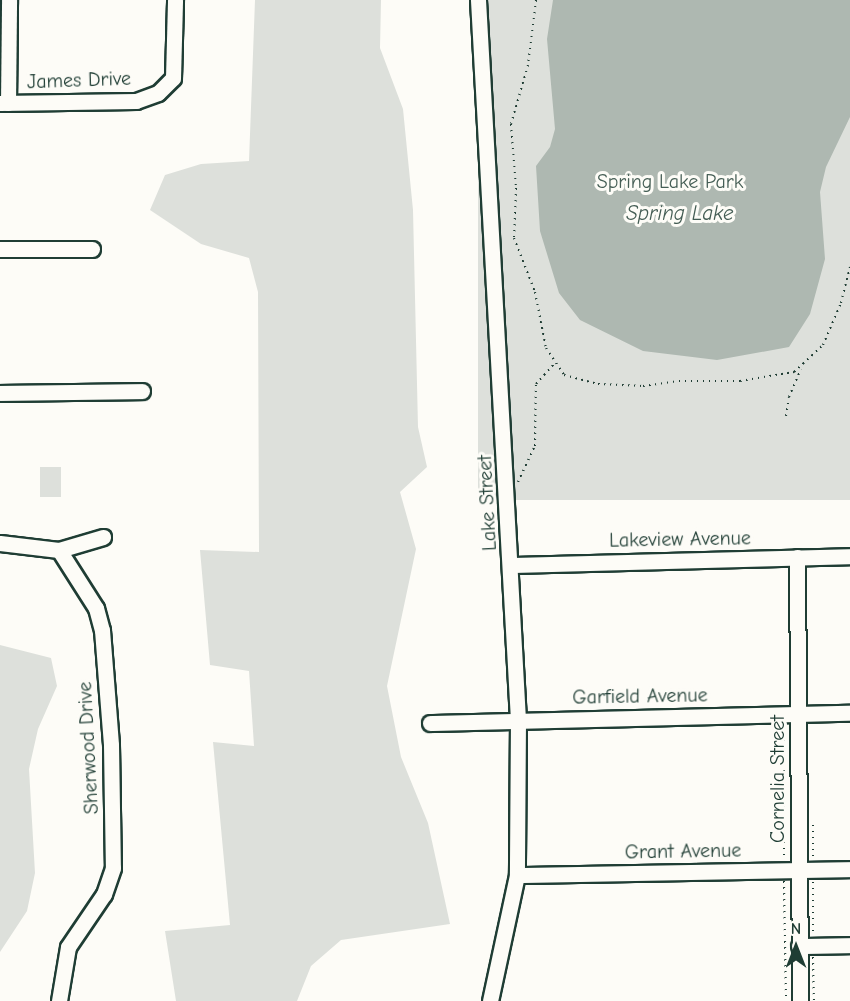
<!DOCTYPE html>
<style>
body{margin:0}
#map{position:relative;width:850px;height:1001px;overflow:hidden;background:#fdfcf7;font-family:"Comic Neue",sans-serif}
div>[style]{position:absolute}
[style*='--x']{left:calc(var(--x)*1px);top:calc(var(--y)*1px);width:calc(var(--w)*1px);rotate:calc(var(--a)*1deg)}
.green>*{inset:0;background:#dde0db;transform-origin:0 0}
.water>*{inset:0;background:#aeb8b1}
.path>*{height:2px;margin-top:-1px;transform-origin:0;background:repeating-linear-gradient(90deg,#1f3d34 0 1.5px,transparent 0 6px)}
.roads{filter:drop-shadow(2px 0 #1f3d34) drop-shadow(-2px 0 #1f3d34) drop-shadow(0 2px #1f3d34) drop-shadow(0 -2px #1f3d34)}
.minor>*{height:15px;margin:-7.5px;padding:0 7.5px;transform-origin:7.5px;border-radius:7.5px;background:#fdfcf7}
span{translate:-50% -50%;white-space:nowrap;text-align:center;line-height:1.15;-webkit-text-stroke:6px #fdfcf7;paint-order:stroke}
.street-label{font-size:20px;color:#1f3d34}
.park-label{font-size:20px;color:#455e55}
.water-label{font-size:21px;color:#435c53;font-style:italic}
.north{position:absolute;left:766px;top:917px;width:60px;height:60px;-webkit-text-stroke:4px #fdfcf7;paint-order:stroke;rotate:0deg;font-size:16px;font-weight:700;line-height:24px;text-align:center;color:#1f3d34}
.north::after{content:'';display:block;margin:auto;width:21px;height:27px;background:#1f3d34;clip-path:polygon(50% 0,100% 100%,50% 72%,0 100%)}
</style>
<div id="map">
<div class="green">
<div style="clip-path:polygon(255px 0,381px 0,380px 48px,403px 109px,413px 210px,418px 427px,427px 467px,400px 492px,416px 549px,387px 686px,401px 757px,428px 823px,450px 924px,341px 940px,311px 966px,297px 1001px,176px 1001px,165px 931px,230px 925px,213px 742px,254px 746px,249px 671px,210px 665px,200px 550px,259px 552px,258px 292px,249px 258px,201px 244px,150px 210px,165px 175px,201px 164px,249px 161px)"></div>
<div style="left:478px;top:0;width:372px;height:500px"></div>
<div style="left:40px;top:467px;width:21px;height:30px"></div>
<div style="clip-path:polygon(0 645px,51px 658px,57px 686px,38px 729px,29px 769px,35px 873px,27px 911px,0 952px)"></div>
</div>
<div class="water">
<div style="clip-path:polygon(553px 0,850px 0,850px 117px,826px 167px,820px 192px,825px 259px,810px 314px,789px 347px,717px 360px,643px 351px,580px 320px,559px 293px,540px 231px,536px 166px,550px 147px,555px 129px,547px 39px)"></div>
</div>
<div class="path">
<div style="--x:536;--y:0;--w:65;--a:97"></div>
<div style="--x:528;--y:65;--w:61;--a:106.1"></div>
<div style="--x:511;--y:124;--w:64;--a:85.5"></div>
<div style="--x:516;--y:188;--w:50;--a:92.3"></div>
<div style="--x:514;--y:238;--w:58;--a:68.7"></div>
<div style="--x:535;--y:292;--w:57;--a:78.9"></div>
<div style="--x:546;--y:348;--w:32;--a:56"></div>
<div style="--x:564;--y:375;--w:35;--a:15"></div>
<div style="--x:598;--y:384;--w:45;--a:2.5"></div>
<div style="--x:643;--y:386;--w:36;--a:-8"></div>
<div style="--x:679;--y:381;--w:61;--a:0"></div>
<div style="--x:740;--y:381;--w:55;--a:-9.5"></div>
<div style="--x:794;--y:372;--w:40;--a:-43"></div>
<div style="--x:823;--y:345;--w:46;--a:-66.8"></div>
<div style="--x:841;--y:303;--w:37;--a:-76"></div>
<div style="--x:786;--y:416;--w:19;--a:-81"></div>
<div style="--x:789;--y:397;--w:30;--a:-67"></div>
<div style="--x:518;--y:482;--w:40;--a:-65"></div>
<div style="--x:535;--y:446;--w:62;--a:-89.1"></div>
<div style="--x:536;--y:384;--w:27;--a:-48"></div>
<div style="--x:784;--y:728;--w:129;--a:90"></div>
<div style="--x:813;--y:825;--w:33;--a:90"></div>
<div style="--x:784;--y:881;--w:120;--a:89"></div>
<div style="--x:813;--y:882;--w:51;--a:90"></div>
<div style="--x:813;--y:957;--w:44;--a:88.7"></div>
</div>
<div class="roads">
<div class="minor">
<div style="--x:478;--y:0;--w:721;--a:86.82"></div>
<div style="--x:518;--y:720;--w:155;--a:90.4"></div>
<div style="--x:517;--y:875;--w:129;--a:102.1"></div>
<div style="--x:0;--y:103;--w:136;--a:-0.8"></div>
<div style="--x:136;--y:101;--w:23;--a:-20"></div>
<div style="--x:158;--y:93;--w:21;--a:-45"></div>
<div style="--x:173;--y:78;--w:78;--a:-88.5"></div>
<div style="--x:8;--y:103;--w:103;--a:-89.4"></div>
<div style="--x:0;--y:249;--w:92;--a:0"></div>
<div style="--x:0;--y:393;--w:142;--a:-0.8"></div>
<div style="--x:0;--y:543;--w:59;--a:6.8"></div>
<div style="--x:59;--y:550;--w:69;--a:57.5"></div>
<div style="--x:96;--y:608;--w:23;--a:75"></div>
<div style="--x:102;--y:630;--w:115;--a:85.5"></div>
<div style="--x:111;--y:745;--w:123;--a:89.1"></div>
<div style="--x:113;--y:868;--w:28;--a:109"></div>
<div style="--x:104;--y:894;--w:64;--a:124.2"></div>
<div style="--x:68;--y:947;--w:55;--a:99.5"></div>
<div style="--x:59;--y:550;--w:46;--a:-16.5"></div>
<div style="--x:797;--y:557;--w:444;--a:89.6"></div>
<div style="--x:511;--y:565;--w:339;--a:-1.5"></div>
<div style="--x:430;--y:723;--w:420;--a:-1.4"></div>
<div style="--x:517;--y:875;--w:333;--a:-1"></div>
<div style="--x:799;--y:946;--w:51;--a:-1.1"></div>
</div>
</div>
<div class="street-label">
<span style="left:79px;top:80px;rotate:-2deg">James Drive</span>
<span style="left:487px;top:503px;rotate:-93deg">Lake Street</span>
<span style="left:680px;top:539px;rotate:-1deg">Lakeview Avenue</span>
<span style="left:640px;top:696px;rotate:-1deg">Garfield Avenue</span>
<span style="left:88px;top:748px;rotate:-93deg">Sherwood Drive</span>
<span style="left:777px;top:779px;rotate:-90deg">Cornelia Street</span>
<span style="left:683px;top:851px;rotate:-1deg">Grant Avenue</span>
</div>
<div class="park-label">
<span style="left:670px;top:181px">Spring Lake Park</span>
</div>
<div class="water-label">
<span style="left:680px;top:213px">Spring Lake</span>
</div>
<div class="north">N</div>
</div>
